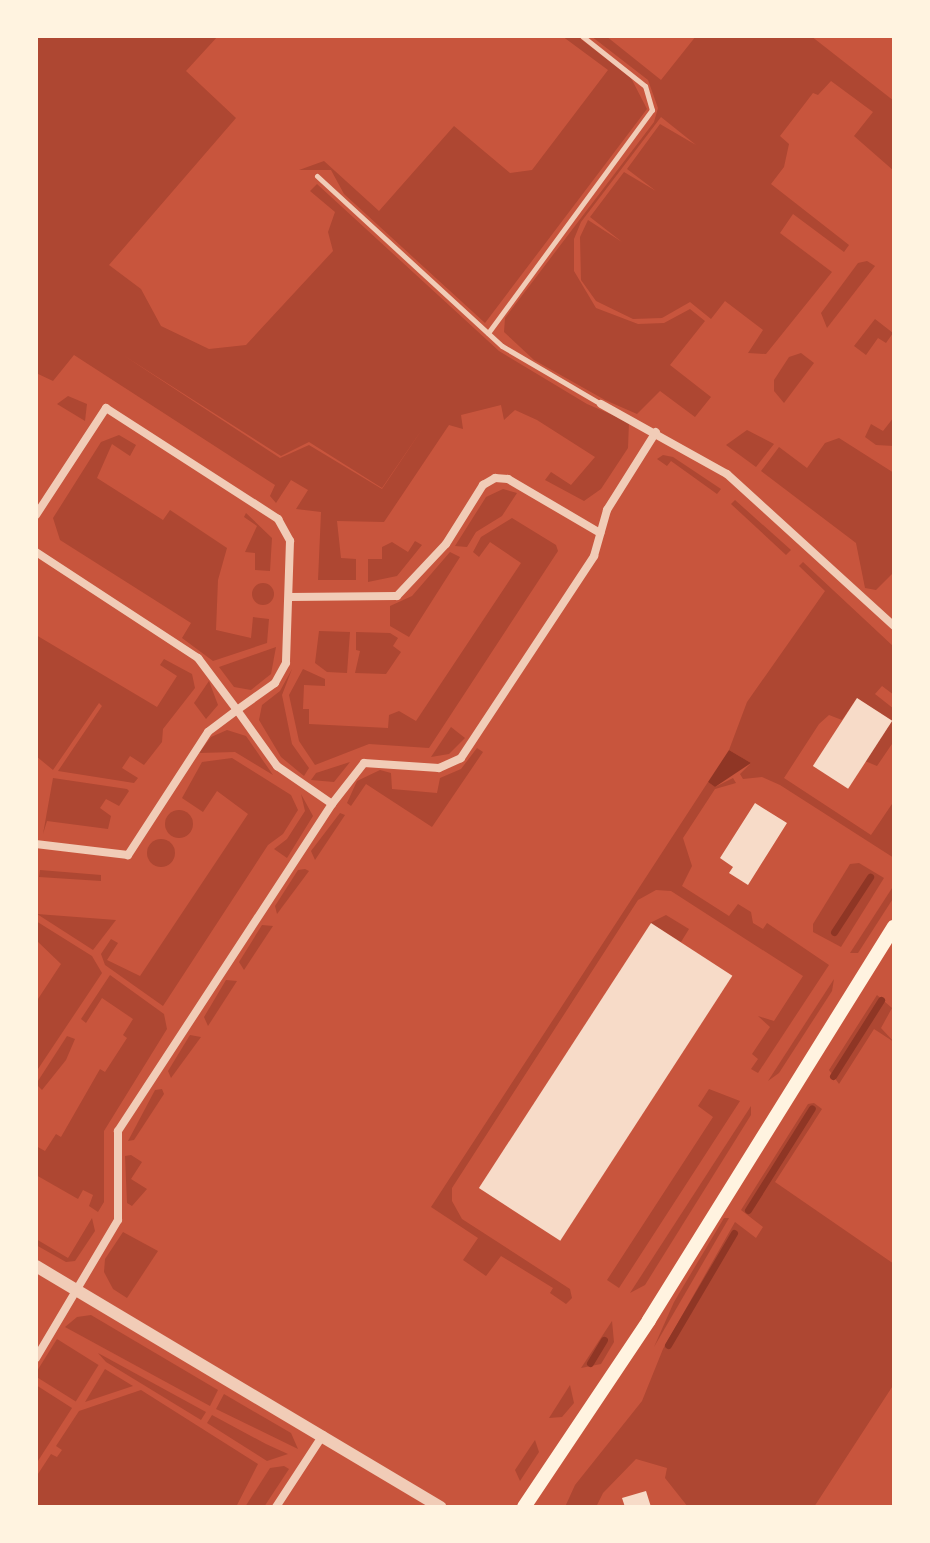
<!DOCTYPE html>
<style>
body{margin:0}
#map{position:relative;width:930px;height:1543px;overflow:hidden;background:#c8553d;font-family:Lato,sans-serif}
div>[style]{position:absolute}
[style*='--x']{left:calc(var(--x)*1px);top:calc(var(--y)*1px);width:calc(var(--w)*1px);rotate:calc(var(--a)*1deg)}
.green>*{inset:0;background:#ae4732;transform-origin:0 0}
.round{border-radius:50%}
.water>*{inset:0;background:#8f3625}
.stream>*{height:7px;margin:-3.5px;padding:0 3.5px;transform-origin:3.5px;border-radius:3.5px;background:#8f3625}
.building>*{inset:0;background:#f7dbc8;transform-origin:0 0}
.service>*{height:5px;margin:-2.5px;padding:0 2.5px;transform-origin:2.5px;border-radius:2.5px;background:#f1ccb7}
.minor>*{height:8px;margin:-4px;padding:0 4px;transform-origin:4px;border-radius:4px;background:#f1ccb7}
.tertiary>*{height:12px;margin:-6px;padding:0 6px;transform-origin:6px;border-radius:6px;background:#f1ccb7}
.secondary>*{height:14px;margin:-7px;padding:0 7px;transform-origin:7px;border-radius:7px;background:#fff3e0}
span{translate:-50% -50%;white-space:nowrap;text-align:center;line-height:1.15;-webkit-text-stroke:6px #fff3e0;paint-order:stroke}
.frame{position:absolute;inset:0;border:38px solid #fff3e0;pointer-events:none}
</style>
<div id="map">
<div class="green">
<div style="clip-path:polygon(evenodd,36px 36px,218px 36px,186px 71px,236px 118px,109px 265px,141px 289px,161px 326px,209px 349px,246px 345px,333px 251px,328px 232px,335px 212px,310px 191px,317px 184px,499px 351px,587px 404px,629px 422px,628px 448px,601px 489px,584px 501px,545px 480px,551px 472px,571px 485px,595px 457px,537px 420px,515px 410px,504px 420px,501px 405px,461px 415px,463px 429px,449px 425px,384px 522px,337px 521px,341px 558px,356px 559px,356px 580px,318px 580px,321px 512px,296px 509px,308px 490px,291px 480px,276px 503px,270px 496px,275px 485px,74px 355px,53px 381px,36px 373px,36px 36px,123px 355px,281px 456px,309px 442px,382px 488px,425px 425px,382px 489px,309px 445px,280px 458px,123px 355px)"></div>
<div style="clip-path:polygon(562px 36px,577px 36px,631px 78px,647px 109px,485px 323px,344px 194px,331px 170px,299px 170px,324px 161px,379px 211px,454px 126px,510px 173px,532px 170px,608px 70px)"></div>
<div style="clip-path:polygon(591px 36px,606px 36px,661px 80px,696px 36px,811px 36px,894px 101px,894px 171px,854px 136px,873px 112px,831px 81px,818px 95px,813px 93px,780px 136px,789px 144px,784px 167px,771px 184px,849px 245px,844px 252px,793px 214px,780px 233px,832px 272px,766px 354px,748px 353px,763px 330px,725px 301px,711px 319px,690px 302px,662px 318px,633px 319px,596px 301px,581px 280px,580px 237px,588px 220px,622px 242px,590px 217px,624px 172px,656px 191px,627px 169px,660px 124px,696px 145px,661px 117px,581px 222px,574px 239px,574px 271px,596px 308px,638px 324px,664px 323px,690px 309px,705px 321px,670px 365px,711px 397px,695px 417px,660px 391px,637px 414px,605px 400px,534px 360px,504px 332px,505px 318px,654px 122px,658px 108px,648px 80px)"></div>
<div style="clip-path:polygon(867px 261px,875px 266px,827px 328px,821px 313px,858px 263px)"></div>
<div style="clip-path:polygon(875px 319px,893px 333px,886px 343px,878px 338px,866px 355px,854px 346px)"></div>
<div style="clip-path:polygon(801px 353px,814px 363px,784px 403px,774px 391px,774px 380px,789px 357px)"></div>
<div style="clip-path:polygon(68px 396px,87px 404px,85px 421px,57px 404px)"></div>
<div style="clip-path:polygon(894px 417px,894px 446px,876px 445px,865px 437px,871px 424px,883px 431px)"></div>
<div style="clip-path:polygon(747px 430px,774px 444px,756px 467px,726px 445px)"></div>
<div style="clip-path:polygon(119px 435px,136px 445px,130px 456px,112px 444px,97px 478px,163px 520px,170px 510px,227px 548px,218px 580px,216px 630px,251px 638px,253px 617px,269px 619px,267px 643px,213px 661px,182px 638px,191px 623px,60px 540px,53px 518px,101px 442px)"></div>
<div style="clip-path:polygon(839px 438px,894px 473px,894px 572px,876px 590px,865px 588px,856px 543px,761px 471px,779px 447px,807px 468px,825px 443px)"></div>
<div style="clip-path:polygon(663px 455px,673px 457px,721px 489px,717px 494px,671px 461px,667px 466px,657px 459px)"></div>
<div style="clip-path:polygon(503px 489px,517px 493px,502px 516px,476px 532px,467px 547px,455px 546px,486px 497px)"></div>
<div style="clip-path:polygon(735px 500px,791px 550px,786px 555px,731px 504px)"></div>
<div style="clip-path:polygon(246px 513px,272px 538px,270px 571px,255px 570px,255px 553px,245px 552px,257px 526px,244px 517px)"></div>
<div style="clip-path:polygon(512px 518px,556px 545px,558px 551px,429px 748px,369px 744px,315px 765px,299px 741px,289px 695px,303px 669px,325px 679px,325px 686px,304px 685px,303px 709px,309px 709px,309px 724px,388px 728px,389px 715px,399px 711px,416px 721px,521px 563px,490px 542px,479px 557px,473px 552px,481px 537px)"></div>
<div style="clip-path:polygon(415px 541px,422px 545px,397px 576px,368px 582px,368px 559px,382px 559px,382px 547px,392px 542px,408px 552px)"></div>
<div style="clip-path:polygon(450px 552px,460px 557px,409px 637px,390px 626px,390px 606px,412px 596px)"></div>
<div style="clip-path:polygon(803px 562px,894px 647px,894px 695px,882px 686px,875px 694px,894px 709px,894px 741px,877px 766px,865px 761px,892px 721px,857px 698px,842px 720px,829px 715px,819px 724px,784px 778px,871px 835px,894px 801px,894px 858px,780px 785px,762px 777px,743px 779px,740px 774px,751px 763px,729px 750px,747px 702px,825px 591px,799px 566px)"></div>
<div class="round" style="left:252px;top:583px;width:22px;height:22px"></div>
<div style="clip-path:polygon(319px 631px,350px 632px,347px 673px,327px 672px,315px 663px)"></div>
<div style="clip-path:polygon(356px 632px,390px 633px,398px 638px,393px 646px,401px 652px,386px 674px,355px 673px,360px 651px,356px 650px)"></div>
<div style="clip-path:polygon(36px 635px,157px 707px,177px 676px,160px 665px,164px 659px,192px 674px,195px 688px,163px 729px,162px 742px,144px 765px,130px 756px,122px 768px,138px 778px,134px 783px,58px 771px,102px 706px,99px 703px,53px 770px,36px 756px)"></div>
<div style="clip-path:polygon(276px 647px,271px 674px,251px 690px,234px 687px,219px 667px)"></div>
<div style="clip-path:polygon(292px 669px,282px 695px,292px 744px,309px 768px,304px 776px,281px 757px,259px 720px,262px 705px,280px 691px)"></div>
<div style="clip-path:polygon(209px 681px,218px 705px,206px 719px,194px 703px)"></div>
<div style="clip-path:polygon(451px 727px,465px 738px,449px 754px,431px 757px)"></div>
<div style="clip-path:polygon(227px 730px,246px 736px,273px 775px,235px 752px,199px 753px,211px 737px)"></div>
<div style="clip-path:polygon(477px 748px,483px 752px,432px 827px,366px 784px,351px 806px,347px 803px,357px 781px,380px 770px,391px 773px,392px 789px,437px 793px,440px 778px,461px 769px)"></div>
<div style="clip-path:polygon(232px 758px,291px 795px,298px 810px,283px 834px,268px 845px,163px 1006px,105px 965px,101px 954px,111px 939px,118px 943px,107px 960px,140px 976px,248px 814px,217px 791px,203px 812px,182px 798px,202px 762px)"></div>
<div style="clip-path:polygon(350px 762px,334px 782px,311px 780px,316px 773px)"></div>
<div style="clip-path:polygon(53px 778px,127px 789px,129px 791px,119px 806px,106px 799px,100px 808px,111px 816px,108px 829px,47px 821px,43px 834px)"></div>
<div style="clip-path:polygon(733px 778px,736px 783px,715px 789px,683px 838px,692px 866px,682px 886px,729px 916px,738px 904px,751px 912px,753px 923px,763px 929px,767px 923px,829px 965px,758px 1073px,751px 1069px,758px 1059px,752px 1054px,770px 1027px,758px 1016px,774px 1021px,803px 976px,671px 891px,656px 890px,638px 900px,452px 1188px,452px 1201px,462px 1219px,570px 1289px,572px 1298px,566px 1304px,550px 1293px,553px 1288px,501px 1256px,486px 1276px,463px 1260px,478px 1238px,431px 1207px,708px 782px,715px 787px)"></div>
<div style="clip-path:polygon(301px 794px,313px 816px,287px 858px,274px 849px,287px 839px,305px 811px)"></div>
<div class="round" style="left:165px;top:810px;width:28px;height:28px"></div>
<div style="clip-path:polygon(340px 813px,345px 815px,315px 860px,311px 851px)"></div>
<div class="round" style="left:147px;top:839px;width:28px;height:28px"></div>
<div style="clip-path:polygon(859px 863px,884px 878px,841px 947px,813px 932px,813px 924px,850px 864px)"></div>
<div style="clip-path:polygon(305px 869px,309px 871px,277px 914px,275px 906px,298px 870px)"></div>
<div style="clip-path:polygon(40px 870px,101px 875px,101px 881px,39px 877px)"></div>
<div style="clip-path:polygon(894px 885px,894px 897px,858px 953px,850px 953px)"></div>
<div style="clip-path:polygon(37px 914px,116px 920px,93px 950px)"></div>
<div style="clip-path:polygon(666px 915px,689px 929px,681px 942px,650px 923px)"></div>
<div style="clip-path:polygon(36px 921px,92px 956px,102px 973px,36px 1072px,36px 1002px,61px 964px,36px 940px)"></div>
<div style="clip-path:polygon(262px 925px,273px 926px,244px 970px,239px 962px)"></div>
<div style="clip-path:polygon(110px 975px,164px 1014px,167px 1029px,104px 1131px,104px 1202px,98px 1212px,89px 1206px,93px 1195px,83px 1190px,78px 1199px,36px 1175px,36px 1146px,45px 1151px,56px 1134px,61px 1137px,100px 1069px,105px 1072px,127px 1038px,123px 1035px,133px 1019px,102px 998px,86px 1023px,81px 1019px)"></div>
<div style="clip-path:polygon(834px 979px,832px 991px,779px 1073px,768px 1081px)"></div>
<div style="clip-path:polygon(226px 980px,237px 981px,208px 1026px,204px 1017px)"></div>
<div style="clip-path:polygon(877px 995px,892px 1008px,881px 1028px,894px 1042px,874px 1029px,839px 1084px,829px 1070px)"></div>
<div style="clip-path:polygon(190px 1035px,201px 1037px,171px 1078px,168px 1071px)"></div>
<div style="clip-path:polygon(67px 1036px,75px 1039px,66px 1060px,42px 1090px,36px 1084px)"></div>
<div style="clip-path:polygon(162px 1089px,164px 1094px,134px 1140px,128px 1141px,155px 1090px)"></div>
<div style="clip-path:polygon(709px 1089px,740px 1101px,619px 1288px,607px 1280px,713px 1117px,698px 1106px)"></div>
<div style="clip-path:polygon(814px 1103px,822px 1109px,775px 1182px,894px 1264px,894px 1384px,814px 1507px,688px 1507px,665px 1478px,667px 1468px,636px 1459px,603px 1493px,596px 1507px,565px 1507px,575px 1485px,642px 1401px,663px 1349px,735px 1222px,756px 1238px,763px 1227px,741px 1210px,808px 1104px)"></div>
<div style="clip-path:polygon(751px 1106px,751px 1115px,645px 1285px,630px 1293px)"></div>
<div style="clip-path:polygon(131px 1155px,142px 1162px,131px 1179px,147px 1189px,132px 1206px,127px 1203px,125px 1156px)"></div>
<div style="clip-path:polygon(92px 1218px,95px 1231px,75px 1261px,66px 1262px,36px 1245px,36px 1239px,68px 1258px)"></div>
<div style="clip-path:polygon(724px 1218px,729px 1218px,654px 1347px,674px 1302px)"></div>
<div style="clip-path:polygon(123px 1232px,158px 1251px,127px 1298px,113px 1289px,104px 1272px,105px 1259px)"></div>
<div style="clip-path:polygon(91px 1315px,218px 1390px,210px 1406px,65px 1327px,77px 1317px)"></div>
<div style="clip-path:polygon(612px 1321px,614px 1342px,601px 1364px,581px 1368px)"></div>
<div style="left:57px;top:1339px;width:49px;height:43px;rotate:32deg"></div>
<div style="clip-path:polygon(98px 1353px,206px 1412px,201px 1420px,106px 1362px)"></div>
<div style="clip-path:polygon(105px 1369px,133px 1386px,85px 1402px)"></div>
<div style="clip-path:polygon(36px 1385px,72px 1408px,36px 1464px)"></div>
<div style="clip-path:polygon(570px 1385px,574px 1403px,562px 1417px,549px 1418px)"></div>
<div style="clip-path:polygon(141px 1390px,258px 1464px,236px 1507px,36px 1507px,36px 1477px,51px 1454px,57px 1457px,62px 1450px,56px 1446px,79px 1411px)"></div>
<div style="clip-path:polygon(224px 1394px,291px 1433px,298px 1449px,216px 1409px)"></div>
<div style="clip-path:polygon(212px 1415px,266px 1444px,288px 1454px,267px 1461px,207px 1423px)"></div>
<div style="clip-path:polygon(535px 1440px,539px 1452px,520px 1481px,515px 1470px)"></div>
<div style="clip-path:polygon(284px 1466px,289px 1469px,264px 1507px,245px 1507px,270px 1468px)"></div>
</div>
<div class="water">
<div style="clip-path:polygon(729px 750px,751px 763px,715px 787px,708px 782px)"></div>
</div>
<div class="stream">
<div style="--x:834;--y:932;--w:66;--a:-56.8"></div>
<div style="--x:833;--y:1076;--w:90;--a:-57.7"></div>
<div style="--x:748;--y:1210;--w:120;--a:-57.9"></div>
<div style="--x:668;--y:1345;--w:130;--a:-59.5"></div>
<div style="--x:590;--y:1363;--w:27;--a:-59"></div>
</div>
<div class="building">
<div style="left:857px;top:698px;width:42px;height:81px;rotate:33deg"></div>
<div style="clip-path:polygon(755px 803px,787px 823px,748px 885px,729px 873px,733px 867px,720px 858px)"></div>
<div style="left:651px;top:923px;width:97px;height:316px;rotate:33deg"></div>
<div style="clip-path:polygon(646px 1491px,651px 1507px,625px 1507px,622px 1498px)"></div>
</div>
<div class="service">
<div style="--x:317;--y:176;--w:251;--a:42.6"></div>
<div style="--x:502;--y:346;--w:115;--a:30.4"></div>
<div style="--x:488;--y:333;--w:277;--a:-53.7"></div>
<div style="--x:652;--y:110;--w:25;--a:-106"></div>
<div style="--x:645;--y:86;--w:80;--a:-141.6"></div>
</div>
<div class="minor">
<div style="--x:601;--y:404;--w:144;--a:29.1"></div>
<div style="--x:727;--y:474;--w:226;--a:42.3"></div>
<div style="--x:36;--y:515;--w:128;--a:-56.8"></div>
<div style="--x:106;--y:408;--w:205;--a:32.8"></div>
<div style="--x:278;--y:519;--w:25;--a:61"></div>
<div style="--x:290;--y:541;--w:122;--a:91.9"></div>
<div style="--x:286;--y:663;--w:23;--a:119"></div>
<div style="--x:275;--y:683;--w:47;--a:144.6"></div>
<div style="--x:237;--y:710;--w:69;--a:54.5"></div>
<div style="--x:277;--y:766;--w:67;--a:34.6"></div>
<div style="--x:332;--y:804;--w:391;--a:123.2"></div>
<div style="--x:118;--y:1131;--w:89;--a:90"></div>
<div style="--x:118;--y:1220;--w:161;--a:120.7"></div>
<div style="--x:36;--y:552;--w:194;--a:33.2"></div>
<div style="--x:198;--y:658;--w:65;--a:53.1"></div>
<div style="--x:237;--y:710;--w:36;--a:143"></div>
<div style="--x:208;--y:732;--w:147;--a:123"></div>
<div style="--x:128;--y:855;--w:93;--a:-173.2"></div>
<div style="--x:289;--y:597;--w:108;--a:-0.5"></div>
<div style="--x:397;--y:596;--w:71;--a:-46.7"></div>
<div style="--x:446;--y:544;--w:70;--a:-57.9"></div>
<div style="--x:483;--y:485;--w:14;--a:-30"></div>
<div style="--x:495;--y:478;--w:13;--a:4"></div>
<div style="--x:508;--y:479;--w:107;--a:30.4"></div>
<div style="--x:332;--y:804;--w:52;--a:-52"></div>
<div style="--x:364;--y:763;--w:75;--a:3.8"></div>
<div style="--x:439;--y:768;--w:24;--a:-24"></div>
<div style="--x:461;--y:758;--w:242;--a:-56.6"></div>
<div style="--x:594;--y:556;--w:48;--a:-74.2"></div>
<div style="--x:607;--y:510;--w:92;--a:-57.9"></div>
<div style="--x:276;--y:1507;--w:86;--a:-56.9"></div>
</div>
<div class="tertiary">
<div style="--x:36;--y:1266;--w:471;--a:30.8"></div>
</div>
<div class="secondary">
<div style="--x:524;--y:1507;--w:225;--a:-56.2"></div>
<div style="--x:649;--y:1320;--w:463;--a:-58.1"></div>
</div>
<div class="frame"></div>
</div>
